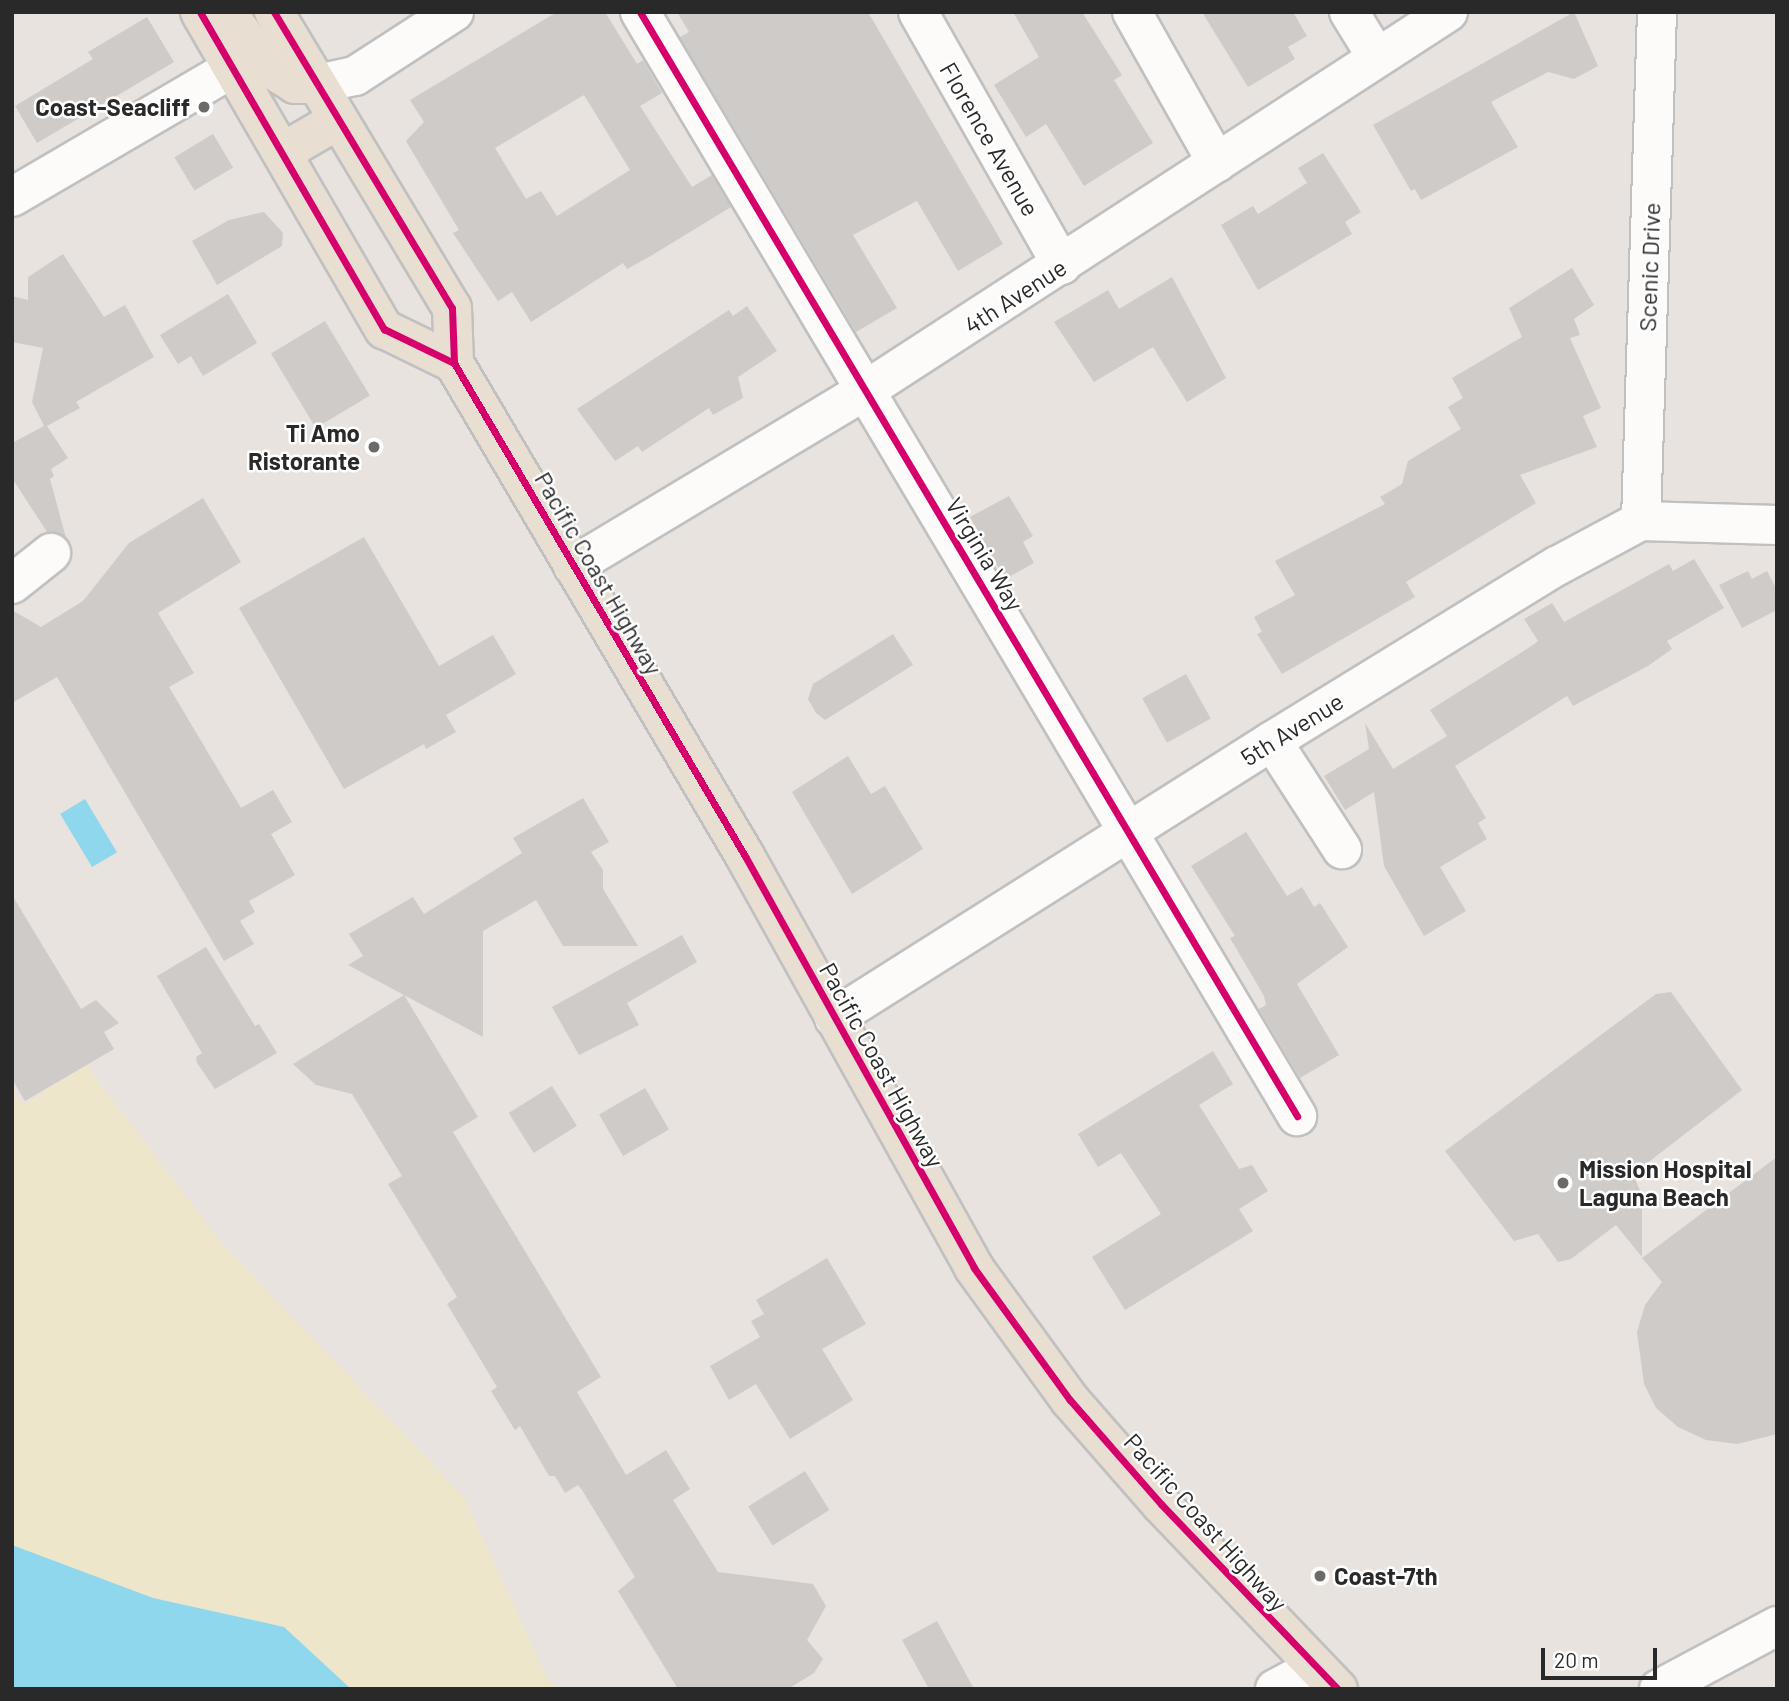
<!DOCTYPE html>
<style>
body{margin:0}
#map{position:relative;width:1789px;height:1701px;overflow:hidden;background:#e8e3de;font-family:Barlow,sans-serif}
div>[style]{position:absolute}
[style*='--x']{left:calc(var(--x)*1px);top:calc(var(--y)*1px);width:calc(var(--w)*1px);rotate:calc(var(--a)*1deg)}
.sand>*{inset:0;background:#eee6cb}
.water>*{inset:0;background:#8ed7ed;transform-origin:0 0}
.building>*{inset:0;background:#cecbc8;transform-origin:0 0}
.roads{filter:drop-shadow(2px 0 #c1c0c0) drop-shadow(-2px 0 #c1c0c0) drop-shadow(0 2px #c1c0c0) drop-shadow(0 -2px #c1c0c0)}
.minor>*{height:38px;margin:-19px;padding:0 19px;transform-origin:19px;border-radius:19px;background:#fcfbfa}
.trunk>*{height:38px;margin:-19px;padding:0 19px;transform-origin:19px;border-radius:19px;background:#e8ded2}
.cycleway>*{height:7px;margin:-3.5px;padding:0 3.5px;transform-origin:3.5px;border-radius:3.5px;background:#d6006c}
.dots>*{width:19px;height:19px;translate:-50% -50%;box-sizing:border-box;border:4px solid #fff;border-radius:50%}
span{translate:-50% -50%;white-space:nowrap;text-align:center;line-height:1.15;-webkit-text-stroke:5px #fff;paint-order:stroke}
.poi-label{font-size:24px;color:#292929;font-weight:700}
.right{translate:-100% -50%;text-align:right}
.left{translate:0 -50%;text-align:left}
.street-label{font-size:24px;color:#292929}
.frame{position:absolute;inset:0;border:14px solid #292929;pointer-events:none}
.scale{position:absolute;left:1541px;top:1648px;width:116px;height:32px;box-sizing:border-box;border:4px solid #292929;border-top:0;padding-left:9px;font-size:21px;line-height:24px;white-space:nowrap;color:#292929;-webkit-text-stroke:5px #fff;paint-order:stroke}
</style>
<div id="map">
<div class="sand">
<div style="clip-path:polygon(86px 1065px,222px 1244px,464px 1497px,546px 1676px,557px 1689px,351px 1689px,284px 1627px,154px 1598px,12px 1545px,12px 1088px,23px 1105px)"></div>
</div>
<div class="water">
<div style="left:85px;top:799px;width:62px;height:29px;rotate:59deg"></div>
<div style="clip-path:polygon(12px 1545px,153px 1598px,284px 1627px,351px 1689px,12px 1689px)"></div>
</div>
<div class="building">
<div style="clip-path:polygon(evenodd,557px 12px,605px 12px,637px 64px,643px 60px,662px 93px,640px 106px,692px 187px,712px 175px,731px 207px,649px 257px,627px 269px,623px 263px,531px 322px,512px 292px,498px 301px,453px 233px,459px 230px,406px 141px,424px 122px,410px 100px,557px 12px,584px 95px,630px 170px,557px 216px,541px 191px,526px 199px,495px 148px,584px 95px)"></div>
<div style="clip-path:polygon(677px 12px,868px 12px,1003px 244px,958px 271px,917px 201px,853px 235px,897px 308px,856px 332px,680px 37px,689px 32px)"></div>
<div style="clip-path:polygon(1013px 12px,1082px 12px,1122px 75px,1114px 80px,1153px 143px,1084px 186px,1046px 124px,1026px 137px,994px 85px,1039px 57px)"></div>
<div style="clip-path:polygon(1202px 12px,1293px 12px,1307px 36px,1288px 47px,1295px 59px,1248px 87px)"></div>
<div style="clip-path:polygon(1574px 12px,1598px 66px,1574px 79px,1548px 72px,1491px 102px,1518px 147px,1421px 200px,1415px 189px,1411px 191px,1373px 125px)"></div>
<div style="clip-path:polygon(147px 17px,174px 62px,37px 143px,15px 106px,93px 59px,88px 52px)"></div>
<div style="left:213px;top:134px;width:39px;height:45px;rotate:59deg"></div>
<div style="clip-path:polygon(1323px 153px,1361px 212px,1345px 222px,1352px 234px,1258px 290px,1221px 225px,1253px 206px,1258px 214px,1307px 183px,1298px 168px)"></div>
<div style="clip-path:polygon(264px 212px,283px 233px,282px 246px,217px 285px,192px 241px,229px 220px)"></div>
<div style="clip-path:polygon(63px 254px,104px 317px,125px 305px,154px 357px,76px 402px,80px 408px,47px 426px,68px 458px,51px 469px,54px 476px,50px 479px,66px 538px,47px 532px,12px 478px,12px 443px,44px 426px,32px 402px,43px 348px,12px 342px,12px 296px,28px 300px,28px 277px)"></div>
<div style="clip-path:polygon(1572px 268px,1594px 305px,1574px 319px,1580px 335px,1570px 338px,1601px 408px,1583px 416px,1597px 447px,1520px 475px,1536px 503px,1406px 582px,1415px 597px,1282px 674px,1257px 634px,1262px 632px,1254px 617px,1295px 595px,1275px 561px,1385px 504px,1380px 497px,1402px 484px,1408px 461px,1461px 429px,1448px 407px,1463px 398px,1452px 378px,1522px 337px,1509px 308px)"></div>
<div style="clip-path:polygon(1172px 277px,1226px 378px,1187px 402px,1153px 347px,1094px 382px,1054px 322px,1108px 290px,1119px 309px)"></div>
<div style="clip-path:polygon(228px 294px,257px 343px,203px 376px,191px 356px,178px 364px,160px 335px)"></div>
<div style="clip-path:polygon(747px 306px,777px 351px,738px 377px,743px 398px,713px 415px,709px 408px,642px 452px,638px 446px,615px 461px,577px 409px,729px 310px,733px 316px)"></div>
<div style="left:325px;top:321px;width:87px;height:63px;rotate:59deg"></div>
<div style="clip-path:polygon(1009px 496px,1033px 536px,1023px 542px,1034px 563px,1005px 579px,970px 517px)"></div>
<div style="clip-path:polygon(203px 498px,241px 562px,158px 613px,194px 673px,169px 687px,241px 808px,273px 790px,292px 822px,271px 834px,295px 875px,249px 901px,255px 912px,240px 921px,254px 944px,224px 961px,57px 677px,12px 703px,12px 610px,41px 627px,83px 601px,129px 543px)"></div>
<div style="clip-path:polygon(364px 537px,439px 666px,493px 635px,516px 674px,446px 715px,456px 732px,426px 749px,424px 744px,344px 789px,239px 608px)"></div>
<div style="clip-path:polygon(1694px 559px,1724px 608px,1667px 641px,1672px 649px,1648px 666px,1573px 706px,1567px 696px,1455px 766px,1486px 818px,1478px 823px,1487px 839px,1440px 867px,1466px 911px,1424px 936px,1384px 866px,1374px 792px,1345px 810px,1324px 776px,1369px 749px,1365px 723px,1393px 769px,1447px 736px,1430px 710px,1533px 645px,1538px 641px,1524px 619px,1552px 603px,1564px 622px,1669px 564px,1673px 571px)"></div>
<div style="clip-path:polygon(1748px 571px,1752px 579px,1767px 571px,1777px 590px,1777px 610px,1742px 628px,1719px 585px)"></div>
<div style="clip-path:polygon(893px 634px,913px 665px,825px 720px,816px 713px,808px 699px,813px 684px)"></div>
<div style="left:1186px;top:674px;width:51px;height:50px;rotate:61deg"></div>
<div style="clip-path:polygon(848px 756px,871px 794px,885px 786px,923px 849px,852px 894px,792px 792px)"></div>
<div style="clip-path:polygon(583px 798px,609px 842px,591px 852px,603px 870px,603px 889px,638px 946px,563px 946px,536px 900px,483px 931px,483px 1037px,404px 995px,478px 1117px,453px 1132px,601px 1377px,577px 1392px,626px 1475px,666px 1450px,690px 1489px,673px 1500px,718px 1572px,813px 1584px,826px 1606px,807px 1640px,823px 1659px,814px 1673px,788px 1689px,678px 1689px,618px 1591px,635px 1577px,582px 1490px,578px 1485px,565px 1493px,555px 1476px,549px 1476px,520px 1426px,515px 1430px,491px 1391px,497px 1387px,447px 1304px,457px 1297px,388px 1184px,402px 1176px,352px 1094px,316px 1085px,293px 1064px,404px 995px,348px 965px,363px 956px,349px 934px,413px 897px,424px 914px,522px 853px,513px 838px)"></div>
<div style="clip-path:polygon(1246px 832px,1287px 896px,1302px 887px,1314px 907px,1320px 903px,1348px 947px,1297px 984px,1339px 1055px,1300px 1078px,1259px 1009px,1266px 1005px,1264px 996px,1230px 938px,1235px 936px,1191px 866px)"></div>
<div style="clip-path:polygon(12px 895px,81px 1009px,96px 1000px,119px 1023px,104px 1032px,114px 1049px,25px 1101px,12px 1079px)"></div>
<div style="clip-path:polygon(682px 935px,697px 962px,627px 1003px,639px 1025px,579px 1055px,552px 1007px)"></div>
<div style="clip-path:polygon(206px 947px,255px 1026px,259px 1024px,277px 1053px,215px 1089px,197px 1063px,196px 1057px,202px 1053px,157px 976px)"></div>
<div style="clip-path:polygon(1671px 992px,1742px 1090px,1633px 1174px,1642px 1195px,1642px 1257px,1616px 1225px,1571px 1259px,1558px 1262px,1538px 1234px,1514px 1241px,1445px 1151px,1656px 994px)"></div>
<div style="clip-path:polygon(1213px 1051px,1233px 1084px,1199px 1105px,1239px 1169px,1252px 1165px,1268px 1191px,1239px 1209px,1253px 1231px,1125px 1310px,1092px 1257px,1161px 1214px,1121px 1153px,1098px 1167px,1078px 1134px)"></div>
<div style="left:552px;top:1086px;width:47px;height:51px;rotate:58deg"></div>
<div style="left:645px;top:1088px;width:48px;height:53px;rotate:60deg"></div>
<div style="clip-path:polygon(1777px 1157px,1777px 1434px,1737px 1444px,1706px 1440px,1678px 1427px,1656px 1408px,1644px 1384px,1637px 1332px,1645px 1305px,1662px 1282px,1642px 1258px)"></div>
<div style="clip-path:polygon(827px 1258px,866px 1324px,822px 1349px,853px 1400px,790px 1439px,756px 1384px,729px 1400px,710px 1366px,760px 1337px,751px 1321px,764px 1314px,756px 1300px)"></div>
<div style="left:805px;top:1471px;width:46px;height:67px;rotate:58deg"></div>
<div style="clip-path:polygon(937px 1621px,974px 1689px,929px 1689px,902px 1640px)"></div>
</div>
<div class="roads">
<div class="minor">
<div style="--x:640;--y:12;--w:1285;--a:59.24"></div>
<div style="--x:918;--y:12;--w:291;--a:60.4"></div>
<div style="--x:1132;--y:12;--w:173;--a:60.6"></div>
<div style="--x:1349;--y:12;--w:52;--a:58.5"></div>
<div style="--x:317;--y:84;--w:39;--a:-12"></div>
<div style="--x:355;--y:76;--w:118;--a:-32.9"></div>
<div style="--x:12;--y:197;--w:256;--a:-30.3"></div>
<div style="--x:1641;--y:521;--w:509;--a:-88.2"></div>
<div style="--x:573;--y:566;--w:342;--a:-31"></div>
<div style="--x:866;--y:390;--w:694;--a:-33"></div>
<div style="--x:12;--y:584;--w:50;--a:-38.5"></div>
<div style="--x:1272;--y:741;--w:129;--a:57.1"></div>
<div style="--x:834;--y:1018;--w:518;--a:-32.31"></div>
<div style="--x:1272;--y:741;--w:334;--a:-31.6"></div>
<div style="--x:1557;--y:566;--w:95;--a:-28.2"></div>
<div style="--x:1641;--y:521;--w:136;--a:1.7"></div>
<div style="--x:1275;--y:1689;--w:44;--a:-28.3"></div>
<div style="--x:1659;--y:1689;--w:134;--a:-28.1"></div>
</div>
<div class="trunk">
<div style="--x:200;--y:12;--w:367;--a:59.9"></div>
<div style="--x:384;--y:329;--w:78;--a:25.9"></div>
<div style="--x:274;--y:12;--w:345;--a:59"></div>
<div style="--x:452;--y:308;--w:55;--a:87.9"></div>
<div style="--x:454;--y:363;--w:572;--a:59.45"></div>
<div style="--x:745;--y:856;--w:471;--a:60.9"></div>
<div style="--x:974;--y:1268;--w:163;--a:54"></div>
<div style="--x:1070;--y:1400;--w:138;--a:48.8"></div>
<div style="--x:1161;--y:1504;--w:256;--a:46.3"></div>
<div style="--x:230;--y:17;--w:59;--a:53.9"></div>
<div style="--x:265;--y:65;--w:36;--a:32"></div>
<div style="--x:295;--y:84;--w:22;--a:0"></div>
<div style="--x:283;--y:152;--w:64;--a:-30.2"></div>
</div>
</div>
<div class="cycleway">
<div style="--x:200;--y:12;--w:367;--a:59.9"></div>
<div style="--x:384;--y:329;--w:78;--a:25.9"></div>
<div style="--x:274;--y:12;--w:345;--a:59"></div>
<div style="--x:452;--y:308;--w:55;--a:87.9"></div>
<div style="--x:454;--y:363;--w:572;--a:59.45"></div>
<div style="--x:745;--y:856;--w:471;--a:60.9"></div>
<div style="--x:974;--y:1268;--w:163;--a:54"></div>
<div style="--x:1070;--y:1400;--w:138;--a:48.8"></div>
<div style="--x:1161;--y:1504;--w:256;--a:46.3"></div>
<div style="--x:640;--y:12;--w:1285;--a:59.24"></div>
</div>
<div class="dots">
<div style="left:204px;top:107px;background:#6c6a68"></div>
<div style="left:374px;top:447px;background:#6c6a68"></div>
<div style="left:1563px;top:1183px;background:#6c6a68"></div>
<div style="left:1320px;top:1576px;background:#6c6a68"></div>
</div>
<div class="poi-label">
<span class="right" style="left:190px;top:107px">Coast-Seacliff</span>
<span class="right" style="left:360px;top:447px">Ti Amo<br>Ristorante</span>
<span class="left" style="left:1579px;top:1183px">Mission Hospital<br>Laguna Beach</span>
<span class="left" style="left:1334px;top:1576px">Coast-7th</span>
</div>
<div class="street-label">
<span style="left:990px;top:139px;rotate:60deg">Florence Avenue</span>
<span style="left:1649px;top:267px;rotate:-88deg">Scenic Drive</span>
<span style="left:1015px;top:296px;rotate:-33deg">4th Avenue</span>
<span style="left:985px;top:554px;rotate:59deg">Virginia Way</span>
<span style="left:599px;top:573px;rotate:60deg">Pacific Coast Highway</span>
<span style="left:1292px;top:729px;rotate:-32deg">5th Avenue</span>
<span style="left:882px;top:1065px;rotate:61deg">Pacific Coast Highway</span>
<span style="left:1206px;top:1522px;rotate:48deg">Pacific Coast Highway</span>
</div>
<div class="frame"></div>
<div class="scale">20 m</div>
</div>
